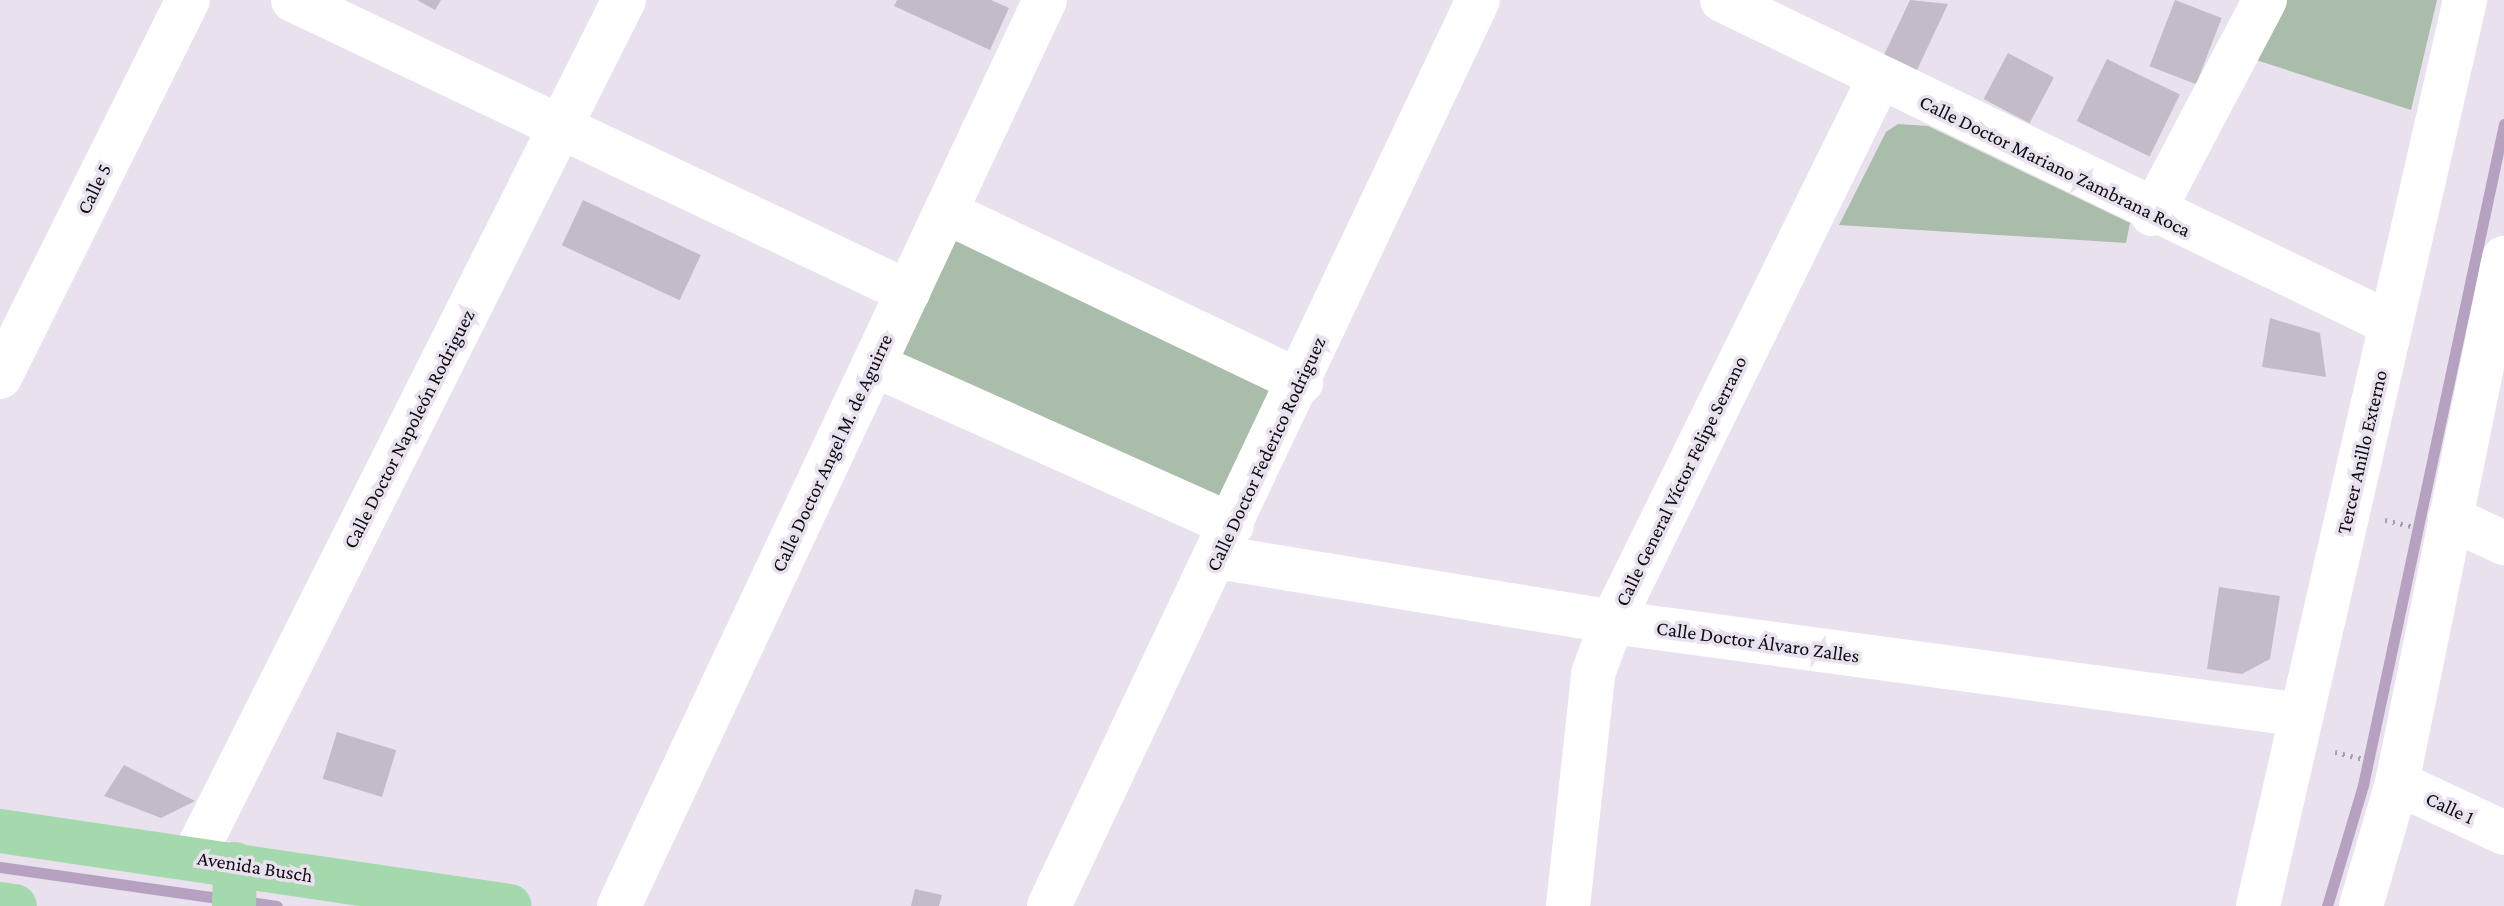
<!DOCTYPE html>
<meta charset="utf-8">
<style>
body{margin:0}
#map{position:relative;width:2504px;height:906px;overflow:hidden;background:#eae1ef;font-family:"Crimson Pro",serif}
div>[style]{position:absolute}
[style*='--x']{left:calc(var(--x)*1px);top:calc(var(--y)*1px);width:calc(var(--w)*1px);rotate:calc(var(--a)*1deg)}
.green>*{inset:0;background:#a9bdaa;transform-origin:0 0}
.stream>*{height:11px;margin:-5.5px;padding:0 5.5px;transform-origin:5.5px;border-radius:5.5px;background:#b6a2c0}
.building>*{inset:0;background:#c4bbc9;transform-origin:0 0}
.path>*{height:5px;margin-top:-2.5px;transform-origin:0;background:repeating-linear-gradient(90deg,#a7a0ab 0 2px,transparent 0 8px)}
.minor>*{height:44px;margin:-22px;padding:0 22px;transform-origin:22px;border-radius:22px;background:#fff}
.major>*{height:44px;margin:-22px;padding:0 22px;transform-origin:22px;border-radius:22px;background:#a4d9ad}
span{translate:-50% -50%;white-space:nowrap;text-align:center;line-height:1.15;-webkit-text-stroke:7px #eae1ef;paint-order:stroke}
.street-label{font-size:20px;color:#0e0b0f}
</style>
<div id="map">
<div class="green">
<div style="clip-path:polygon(2283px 0,2437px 0,2411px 110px,2253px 59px)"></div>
<div style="clip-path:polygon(1898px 124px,1928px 126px,2130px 223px,2126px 243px,1839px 225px,1886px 132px)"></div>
<div style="left:955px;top:237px;width:359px;height:137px;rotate:24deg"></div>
</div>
<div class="stream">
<div style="--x:0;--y:867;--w:227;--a:8.1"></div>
<div style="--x:242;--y:901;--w:35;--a:8"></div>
<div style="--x:2327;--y:906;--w:126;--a:-73.4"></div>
<div style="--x:2363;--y:785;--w:676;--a:-77.96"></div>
</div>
<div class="building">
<div style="clip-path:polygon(417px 0,441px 0,435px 10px)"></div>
<div style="clip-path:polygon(897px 0,991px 0,1009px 8px,990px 50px,894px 6px)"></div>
<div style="clip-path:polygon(1910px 0,1948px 4px,1917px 70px,1884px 55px)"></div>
<div style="left:2175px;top:0;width:50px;height:71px;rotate:21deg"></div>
<div style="left:2008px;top:53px;width:52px;height:52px;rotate:28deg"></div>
<div style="left:2107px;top:59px;width:81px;height:69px;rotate:26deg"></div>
<div style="left:583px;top:200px;width:130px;height:50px;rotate:25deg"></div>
<div style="clip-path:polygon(2270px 318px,2320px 333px,2326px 377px,2262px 367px)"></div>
<div style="clip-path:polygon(2219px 587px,2280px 596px,2270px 659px,2242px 674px,2207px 669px)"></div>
<div style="left:337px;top:732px;width:62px;height:49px;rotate:17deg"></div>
<div style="clip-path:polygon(124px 765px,195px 801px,161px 818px,104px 796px)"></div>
<div style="clip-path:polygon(915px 889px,942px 895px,939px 906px,911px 906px)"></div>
</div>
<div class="path">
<div style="--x:2385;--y:520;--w:27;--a:13"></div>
<div style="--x:2335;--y:752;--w:30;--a:14"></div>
</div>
<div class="minor">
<div style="--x:293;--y:0;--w:681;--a:25.4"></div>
<div style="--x:1722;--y:0;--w:743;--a:25.84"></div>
<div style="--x:946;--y:212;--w:394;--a:25.6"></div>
<div style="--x:2152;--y:214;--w:242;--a:-62.2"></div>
<div style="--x:874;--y:365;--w:392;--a:24.1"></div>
<div style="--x:0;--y:377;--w:421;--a:-63.5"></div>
<div style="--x:2450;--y:518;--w:60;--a:24.8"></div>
<div style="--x:1217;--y:557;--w:400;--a:9.3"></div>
<div style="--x:1612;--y:622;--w:696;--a:7.68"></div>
<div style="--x:2397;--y:783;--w:118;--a:25"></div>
<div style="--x:193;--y:858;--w:960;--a:-63.33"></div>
<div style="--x:619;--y:906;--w:1001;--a:-64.82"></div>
<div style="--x:1049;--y:906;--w:1002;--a:-64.66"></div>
<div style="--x:1568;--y:906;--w:233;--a:-83.8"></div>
<div style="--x:1593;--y:674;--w:55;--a:-69.9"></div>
<div style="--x:1612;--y:622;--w:603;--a:-63.82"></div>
<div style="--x:2258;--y:906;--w:929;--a:-77.13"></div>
<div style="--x:2361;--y:906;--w:128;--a:-73.7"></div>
<div style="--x:2397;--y:783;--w:536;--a:-78.48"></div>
</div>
<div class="major">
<div style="--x:0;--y:831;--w:515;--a:8.37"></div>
<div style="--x:0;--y:904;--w:15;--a:8"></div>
<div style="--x:234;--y:906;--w:42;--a:-88.6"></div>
</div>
<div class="street-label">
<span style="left:2055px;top:166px;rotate:26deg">Calle Doctor Mariano Zambrana Roca</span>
<span style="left:94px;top:189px;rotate:-64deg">Calle 5</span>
<span style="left:409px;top:429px;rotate:-63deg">Calle Doctor Napoleón Rodriguez</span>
<span style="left:2362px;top:452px;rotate:-77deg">Tercer Anillo Externo</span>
<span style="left:832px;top:453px;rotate:-65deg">Calle Doctor Angel M. de Aguirre</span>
<span style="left:1266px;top:454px;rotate:-65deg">Calle Doctor Federico Rodriguez</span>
<span style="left:1681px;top:481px;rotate:-64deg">Calle General Víctor Felipe Serrano</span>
<span style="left:1758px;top:642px;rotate:8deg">Calle Doctor Álvaro Zalles</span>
<span style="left:2450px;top:808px;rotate:25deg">Calle 1</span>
<span style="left:255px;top:867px;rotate:9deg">Avenida Busch</span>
</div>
</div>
